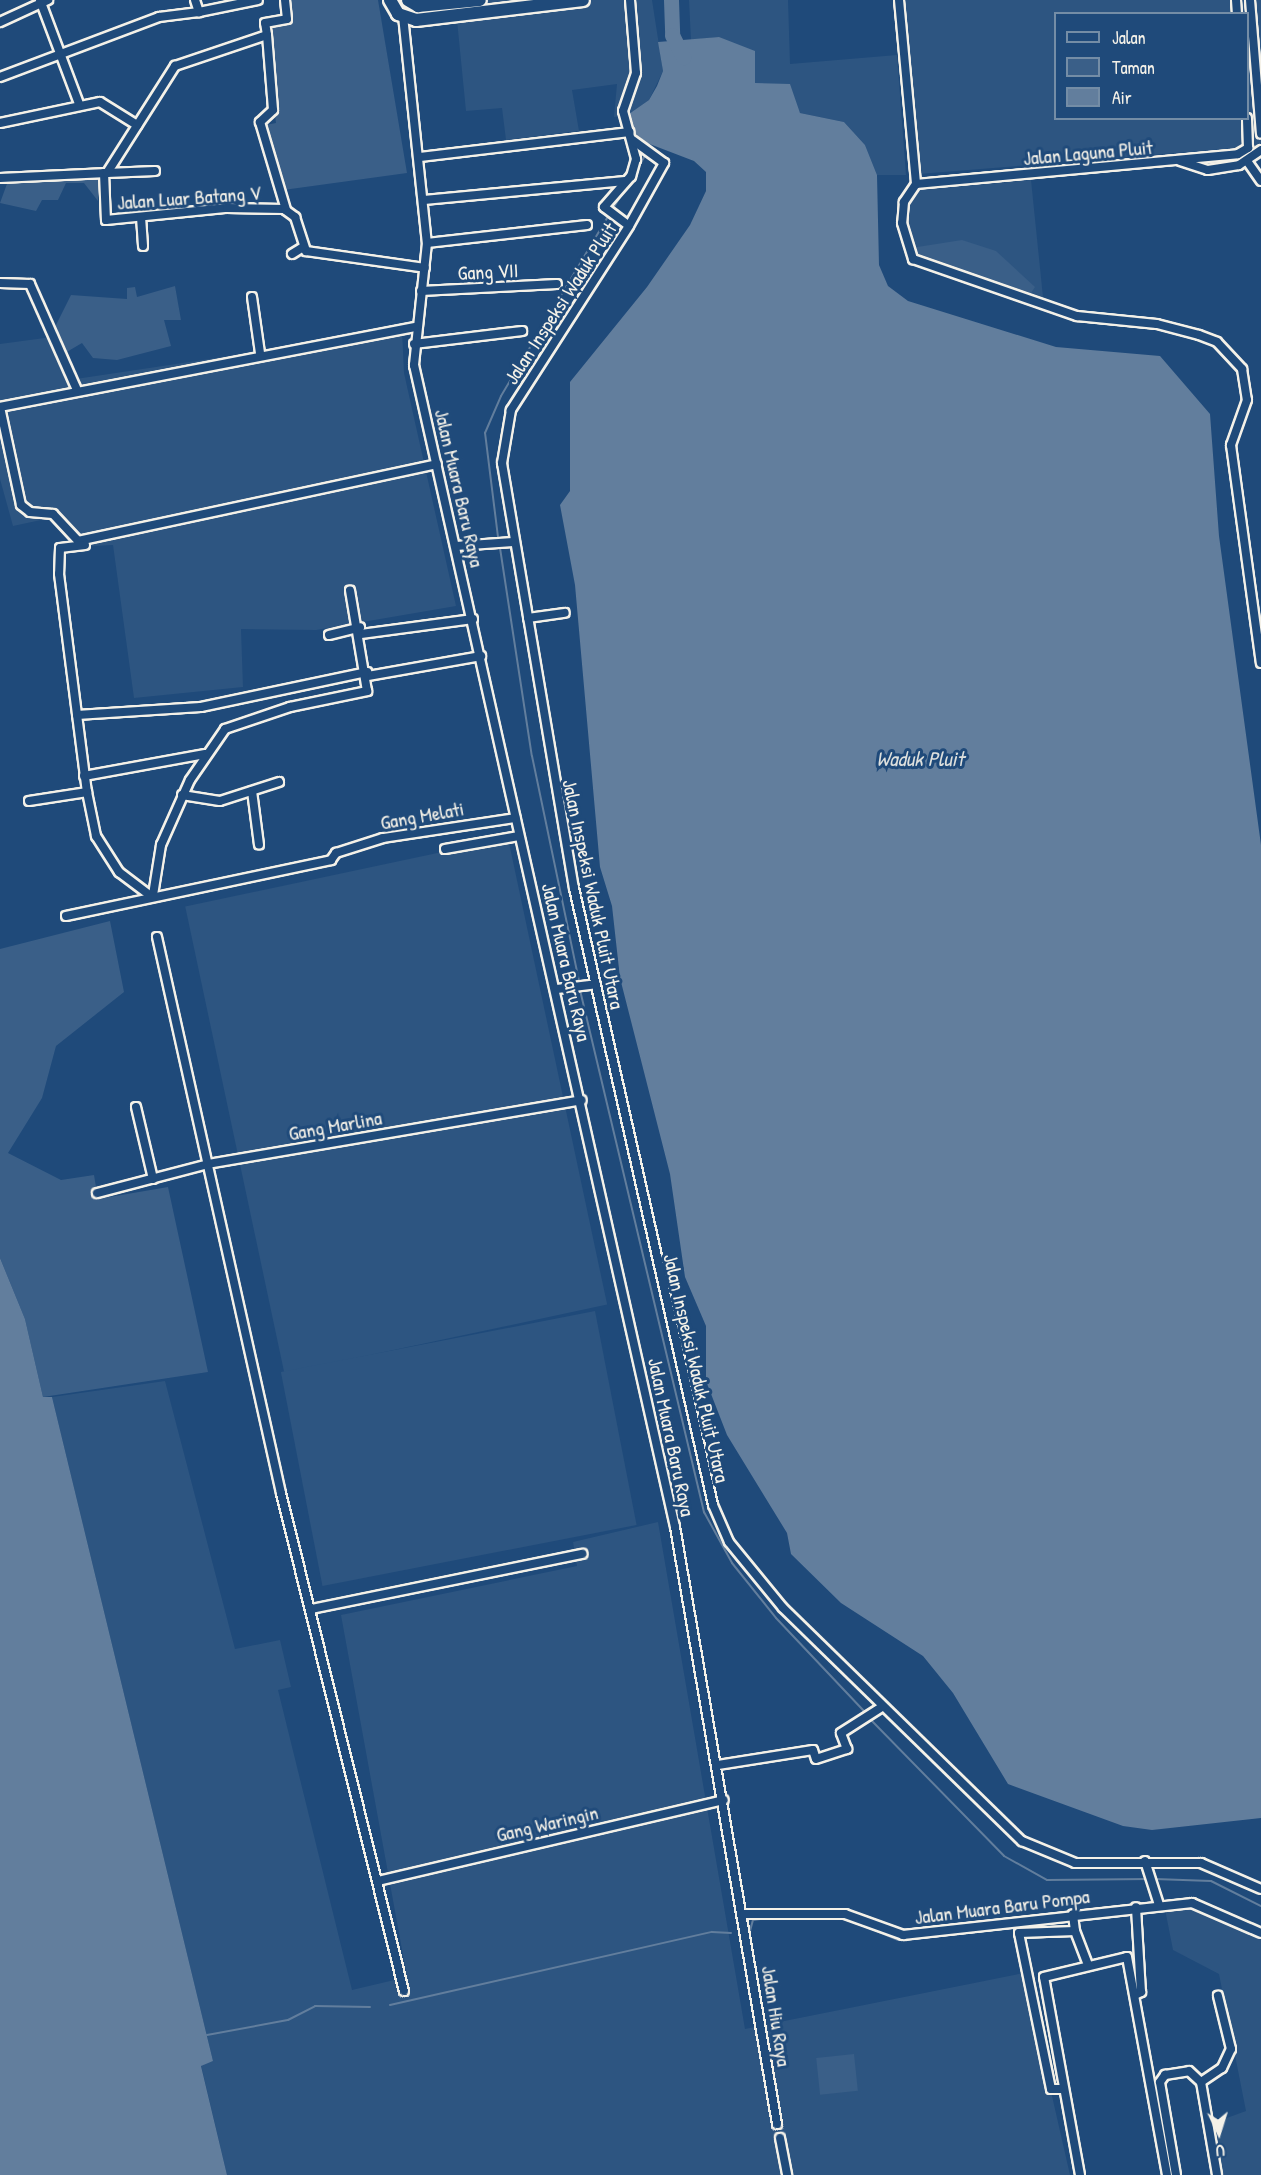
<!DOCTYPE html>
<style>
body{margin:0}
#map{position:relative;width:1261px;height:2175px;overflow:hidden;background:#1f4a7a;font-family:"Patrick Hand",sans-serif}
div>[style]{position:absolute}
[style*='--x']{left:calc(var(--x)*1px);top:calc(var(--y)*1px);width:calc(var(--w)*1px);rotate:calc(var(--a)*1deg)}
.built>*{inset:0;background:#2d5581;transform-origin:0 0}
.green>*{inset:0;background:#3a5f88;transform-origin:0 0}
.water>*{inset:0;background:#627e9d}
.stream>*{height:2px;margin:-1px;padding:0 1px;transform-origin:1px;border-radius:1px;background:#627e9d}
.river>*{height:15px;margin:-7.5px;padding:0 7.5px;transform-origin:7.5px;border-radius:7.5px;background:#627e9d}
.roads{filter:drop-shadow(2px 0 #f4f1e8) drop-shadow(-2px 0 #f4f1e8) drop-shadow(0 2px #f4f1e8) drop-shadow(0 -2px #f4f1e8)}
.minor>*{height:8px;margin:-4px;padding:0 4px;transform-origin:4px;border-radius:4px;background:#1f4a7a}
.highway>*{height:12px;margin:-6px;padding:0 6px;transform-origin:6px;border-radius:6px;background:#1f4a7a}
span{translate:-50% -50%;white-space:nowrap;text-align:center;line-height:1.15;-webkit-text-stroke:6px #1f4a7a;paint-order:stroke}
.street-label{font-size:20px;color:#f4f1e8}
.water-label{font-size:21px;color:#dee0dd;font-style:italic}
.legend{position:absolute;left:1054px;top:12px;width:195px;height:108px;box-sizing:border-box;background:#1f4a7a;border:2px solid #748da6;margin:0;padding:8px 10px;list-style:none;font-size:18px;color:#f4f1e8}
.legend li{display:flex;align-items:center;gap:12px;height:30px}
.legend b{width:30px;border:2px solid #748da6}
.north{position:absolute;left:1189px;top:2103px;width:60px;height:60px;-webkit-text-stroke:4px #1f4a7a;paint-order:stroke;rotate:176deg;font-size:16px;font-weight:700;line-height:24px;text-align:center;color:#f4f1e8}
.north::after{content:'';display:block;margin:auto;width:21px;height:27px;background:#f4f1e8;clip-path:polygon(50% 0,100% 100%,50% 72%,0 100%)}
</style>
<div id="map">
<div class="built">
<div style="clip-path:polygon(455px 0,652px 0,663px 71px,649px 100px,626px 116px,614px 117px,617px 84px,572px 90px,579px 131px,506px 140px,502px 108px,466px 111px)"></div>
<div style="clip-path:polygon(689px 0,788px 0,790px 64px,897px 55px,906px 175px,877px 175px,865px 145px,844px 122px,800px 113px,793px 102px,754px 83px,719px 37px,691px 40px)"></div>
<div style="clip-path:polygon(evenodd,903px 0,1261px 0,1261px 146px,919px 174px,903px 0,1056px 14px,1248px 14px,1248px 118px,1056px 118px,1056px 14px)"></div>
<div style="clip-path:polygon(1031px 180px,1043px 297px,922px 257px,911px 248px,906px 210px,916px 190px)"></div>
<div style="clip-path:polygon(402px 330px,404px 373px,456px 606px,316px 630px,241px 629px,243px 687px,134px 698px,113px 545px,73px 547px,55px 517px,13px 526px,0 479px,0 344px,52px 337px,69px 380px)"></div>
<div style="left:508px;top:838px;width:477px;height:330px;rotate:78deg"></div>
<div style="left:595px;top:1311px;width:218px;height:320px;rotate:79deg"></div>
<div style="clip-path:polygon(165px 1381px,235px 1649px,280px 1640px,291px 1687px,278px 1690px,352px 1990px,407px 1977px,341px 1615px,577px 1566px,573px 1542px,658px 1522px,745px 2029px,1024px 1973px,1070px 2175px,227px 2175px,201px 2065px,213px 2061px,52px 1397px)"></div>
<div style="clip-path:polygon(1164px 1904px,1191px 1905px,1261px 1935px,1261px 2175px,1223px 2175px,1213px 2123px,1246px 2111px,1219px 1974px,1173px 1950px)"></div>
</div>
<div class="green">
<div style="clip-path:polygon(285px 0,378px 0,407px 173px,276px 191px,260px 126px,276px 123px,263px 27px,288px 23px)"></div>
<div style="clip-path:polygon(98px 174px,98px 201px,84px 183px,66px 183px,58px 200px,42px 200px,36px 211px,0 203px,8px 181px)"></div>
<div style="clip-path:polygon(962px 240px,996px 251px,1035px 287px,1031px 293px,922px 257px,911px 248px)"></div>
<div style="clip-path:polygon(175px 286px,181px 320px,164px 320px,171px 346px,117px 360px,93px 358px,82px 343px,65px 353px,55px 327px,71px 295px,127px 299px,127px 288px,135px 287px,137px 297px)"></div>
<div style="clip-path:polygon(110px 921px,124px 992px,56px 1046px,42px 1098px,8px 1153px,61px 1180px,94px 1175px,98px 1199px,168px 1187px,208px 1372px,43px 1397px,25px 1319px,0 1258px,0 949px)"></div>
<div style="left:854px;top:2054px;width:37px;height:38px;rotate:84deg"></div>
</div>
<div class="water">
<div style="clip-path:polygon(719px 37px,755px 51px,755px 83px,790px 84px,800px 113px,844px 122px,865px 145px,877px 175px,879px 265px,888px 286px,908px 301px,1056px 347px,1160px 356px,1210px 414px,1219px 536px,1261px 845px,1261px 1818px,1152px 1830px,1123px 1826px,1008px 1784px,953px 1693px,923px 1656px,841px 1603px,791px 1554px,787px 1533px,727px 1435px,706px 1381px,706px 1326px,685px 1277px,670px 1174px,620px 978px,612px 906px,600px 867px,575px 585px,560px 505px,570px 491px,570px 382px,647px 287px,690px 225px,706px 191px,706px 172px,694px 161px,647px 143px,629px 128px,626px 116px,649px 100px,657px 86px,663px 71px,658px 42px)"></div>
<div style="clip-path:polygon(0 1258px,25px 1319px,43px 1397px,52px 1397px,213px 2061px,201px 2066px,227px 2175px,0 2175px)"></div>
</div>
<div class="stream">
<div style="--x:637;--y:169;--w:17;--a:-59"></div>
<div style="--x:612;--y:210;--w:25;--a:-58"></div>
<div style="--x:498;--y:537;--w:105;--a:-97.1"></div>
<div style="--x:485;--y:433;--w:40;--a:-66.6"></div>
<div style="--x:501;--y:396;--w:211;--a:-59.2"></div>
<div style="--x:500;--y:548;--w:210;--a:81.3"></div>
<div style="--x:532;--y:756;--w:230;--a:78.2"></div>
<div style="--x:580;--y:990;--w:537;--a:76.64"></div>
<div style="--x:704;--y:1512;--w:58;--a:61.2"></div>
<div style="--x:732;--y:1563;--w:70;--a:51.3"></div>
<div style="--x:776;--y:1618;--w:129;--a:46.6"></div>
<div style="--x:871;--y:1720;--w:190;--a:45.6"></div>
<div style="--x:1004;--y:1856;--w:49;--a:29.2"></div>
<div style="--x:1047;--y:1880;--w:102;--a:-0.6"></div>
<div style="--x:1155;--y:1879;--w:56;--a:2"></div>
<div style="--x:1211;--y:1881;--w:56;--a:26.6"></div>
<div style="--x:1141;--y:1913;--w:15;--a:-8"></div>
<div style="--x:1102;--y:1917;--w:21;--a:-5"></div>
<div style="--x:865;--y:1926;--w:36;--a:23"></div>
<div style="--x:898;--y:1940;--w:81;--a:-6.3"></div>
<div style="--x:750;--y:1931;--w:11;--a:-75"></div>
<div style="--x:753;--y:1920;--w:15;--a:-8"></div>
<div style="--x:390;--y:2005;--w:330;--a:-12.8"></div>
<div style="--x:712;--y:1932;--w:19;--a:3"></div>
<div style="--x:207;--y:2035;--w:82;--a:-10.5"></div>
<div style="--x:288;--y:2020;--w:30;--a:-27"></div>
<div style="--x:315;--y:2006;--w:55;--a:1"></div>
</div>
<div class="river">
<div style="--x:671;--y:0;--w:35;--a:88"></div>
<div style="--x:672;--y:35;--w:25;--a:63"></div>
</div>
<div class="roads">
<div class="minor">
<div style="--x:40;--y:0;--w:111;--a:69.4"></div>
<div style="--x:195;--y:0;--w:13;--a:72"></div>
<div style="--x:199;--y:12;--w:60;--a:-11.5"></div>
<div style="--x:630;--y:0;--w:73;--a:85.3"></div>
<div style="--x:636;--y:73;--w:40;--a:108.9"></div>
<div style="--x:623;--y:111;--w:50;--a:74.8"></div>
<div style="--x:636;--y:159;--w:18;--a:106"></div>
<div style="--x:631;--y:176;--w:41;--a:131.1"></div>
<div style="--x:604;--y:207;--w:31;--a:37"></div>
<div style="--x:629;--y:226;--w:219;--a:122.7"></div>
<div style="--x:511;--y:410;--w:54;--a:99.6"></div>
<div style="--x:502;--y:463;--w:431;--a:80.4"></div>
<div style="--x:574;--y:888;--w:632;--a:77.3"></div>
<div style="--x:713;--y:1505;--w:40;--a:66.6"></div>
<div style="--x:729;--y:1542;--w:85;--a:50.7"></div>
<div style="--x:783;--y:1608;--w:334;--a:44.3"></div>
<div style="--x:1022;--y:1841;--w:57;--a:22.5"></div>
<div style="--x:1075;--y:1863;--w:126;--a:0"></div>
<div style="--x:1201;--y:1863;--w:65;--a:23.4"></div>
<div style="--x:899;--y:0;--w:185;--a:84.7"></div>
<div style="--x:916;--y:184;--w:22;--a:124"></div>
<div style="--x:904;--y:202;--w:21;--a:95"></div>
<div style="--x:902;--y:223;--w:38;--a:73"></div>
<div style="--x:913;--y:259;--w:174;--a:19.2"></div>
<div style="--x:1077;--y:316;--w:80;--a:5.7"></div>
<div style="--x:1157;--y:324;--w:43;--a:14.7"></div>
<div style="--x:1199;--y:335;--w:19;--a:21"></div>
<div style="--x:1217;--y:342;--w:37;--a:47"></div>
<div style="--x:1242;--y:369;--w:31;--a:81"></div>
<div style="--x:1247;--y:400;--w:48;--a:109.6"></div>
<div style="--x:1231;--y:445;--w:220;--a:82.2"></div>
<div style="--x:1236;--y:0;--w:14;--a:86"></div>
<div style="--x:1250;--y:0;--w:134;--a:85.3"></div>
<div style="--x:403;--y:16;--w:228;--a:84"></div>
<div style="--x:427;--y:243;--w:123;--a:96.1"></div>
<div style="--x:414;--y:365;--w:1191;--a:77.34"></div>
<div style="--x:675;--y:1527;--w:606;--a:80.3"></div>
<div style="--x:0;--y:22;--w:53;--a:-24.6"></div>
<div style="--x:267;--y:35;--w:12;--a:-99"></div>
<div style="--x:265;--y:23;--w:22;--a:-10"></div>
<div style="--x:287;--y:19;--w:19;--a:-96"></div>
<div style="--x:0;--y:77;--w:170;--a:-20.7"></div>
<div style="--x:159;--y:17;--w:40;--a:-7.1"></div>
<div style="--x:0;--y:123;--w:102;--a:-11.9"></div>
<div style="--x:100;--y:102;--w:44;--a:31.9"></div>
<div style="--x:420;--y:157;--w:211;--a:-6.8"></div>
<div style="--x:1180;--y:161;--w:29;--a:18"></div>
<div style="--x:1208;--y:170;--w:31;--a:-9"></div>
<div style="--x:1239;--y:165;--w:27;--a:-34"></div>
<div style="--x:1247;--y:161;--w:24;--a:55"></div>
<div style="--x:104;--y:173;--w:47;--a:87.6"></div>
<div style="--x:106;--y:220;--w:122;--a:-5.7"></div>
<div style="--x:227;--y:208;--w:57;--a:1"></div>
<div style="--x:284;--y:209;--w:14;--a:36"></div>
<div style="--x:295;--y:217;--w:36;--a:72"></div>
<div style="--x:306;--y:251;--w:120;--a:8.1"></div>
<div style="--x:107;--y:173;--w:48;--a:-2.4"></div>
<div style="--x:0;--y:178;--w:107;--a:-2.7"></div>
<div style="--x:107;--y:173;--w:127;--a:-57.6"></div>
<div style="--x:175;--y:66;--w:97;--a:-18.6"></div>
<div style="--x:267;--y:35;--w:75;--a:85.4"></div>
<div style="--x:273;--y:110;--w:18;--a:137"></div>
<div style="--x:260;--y:122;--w:92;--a:73.5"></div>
<div style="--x:916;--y:184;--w:323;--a:-5.3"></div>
<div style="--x:1238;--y:154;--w:12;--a:-31"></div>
<div style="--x:1248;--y:148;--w:30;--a:-92"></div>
<div style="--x:424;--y:200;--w:202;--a:-5.4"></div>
<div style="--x:141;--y:217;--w:29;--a:86"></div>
<div style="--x:630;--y:224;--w:70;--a:-60.9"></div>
<div style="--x:664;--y:163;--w:39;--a:-144"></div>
<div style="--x:427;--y:243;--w:161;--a:-6.4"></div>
<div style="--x:292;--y:254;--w:13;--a:-32"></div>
<div style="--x:0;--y:283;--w:30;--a:2"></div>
<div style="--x:30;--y:284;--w:116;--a:66.1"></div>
<div style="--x:421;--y:291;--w:136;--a:-2.9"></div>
<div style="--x:252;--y:297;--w:57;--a:81.9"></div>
<div style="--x:415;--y:327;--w:423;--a:169.1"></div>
<div style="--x:0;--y:407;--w:100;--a:77.9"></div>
<div style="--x:21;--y:505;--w:11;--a:38"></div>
<div style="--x:30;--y:512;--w:23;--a:5"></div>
<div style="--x:53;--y:514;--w:37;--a:47"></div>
<div style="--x:78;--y:541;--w:367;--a:-12.1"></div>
<div style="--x:414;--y:344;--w:109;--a:-6.9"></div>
<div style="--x:85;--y:545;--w:25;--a:173"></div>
<div style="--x:60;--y:548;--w:26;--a:92"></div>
<div style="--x:59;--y:574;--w:220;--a:82.7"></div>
<div style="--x:87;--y:792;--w:45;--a:78.4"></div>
<div style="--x:96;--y:836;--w:43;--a:57.4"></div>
<div style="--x:119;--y:872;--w:38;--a:37"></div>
<div style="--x:456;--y:546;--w:57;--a:-4"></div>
<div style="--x:528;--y:618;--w:37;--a:-8"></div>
<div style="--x:361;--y:634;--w:113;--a:-7.6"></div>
<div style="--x:329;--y:635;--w:32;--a:-14"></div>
<div style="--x:368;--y:676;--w:115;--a:-10"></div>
<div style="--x:77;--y:715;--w:124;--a:-3.7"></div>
<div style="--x:201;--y:707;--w:170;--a:-11.9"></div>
<div style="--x:84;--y:776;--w:123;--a:-10.3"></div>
<div style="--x:252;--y:791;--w:54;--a:82.6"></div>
<div style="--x:182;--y:795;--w:38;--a:9"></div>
<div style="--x:220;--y:801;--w:62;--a:-17.9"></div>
<div style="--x:29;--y:801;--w:59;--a:-8.8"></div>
<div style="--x:445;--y:849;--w:75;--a:-10"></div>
<div style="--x:153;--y:895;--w:51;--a:-80.9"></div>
<div style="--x:161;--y:845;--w:71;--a:-66"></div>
<div style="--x:190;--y:780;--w:62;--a:-55.5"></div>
<div style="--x:225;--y:729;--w:69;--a:-18.7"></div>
<div style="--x:290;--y:707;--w:79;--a:-11.7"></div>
<div style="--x:367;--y:691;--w:102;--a:-99.6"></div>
<div style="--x:66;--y:916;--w:271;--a:-11.9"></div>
<div style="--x:331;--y:860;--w:9;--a:-54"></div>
<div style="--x:336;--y:853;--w:49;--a:-17.7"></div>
<div style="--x:383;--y:838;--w:134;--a:-8.6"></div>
<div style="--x:157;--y:937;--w:570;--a:77.43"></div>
<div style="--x:281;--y:1493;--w:513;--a:76.13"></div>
<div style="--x:557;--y:989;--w:39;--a:-7"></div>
<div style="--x:136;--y:1107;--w:74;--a:76.7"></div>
<div style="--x:97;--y:1193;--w:115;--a:-14.6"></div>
<div style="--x:208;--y:1164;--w:379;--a:-9.7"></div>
<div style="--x:311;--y:1609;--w:277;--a:-11.5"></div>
<div style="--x:718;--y:1765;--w:96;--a:-9"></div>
<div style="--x:813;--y:1750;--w:9;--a:72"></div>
<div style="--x:816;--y:1759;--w:33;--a:-18"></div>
<div style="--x:847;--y:1749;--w:17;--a:-111"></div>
<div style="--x:841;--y:1733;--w:49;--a:-32.4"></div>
<div style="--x:1145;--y:1861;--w:46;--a:72.3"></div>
<div style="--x:378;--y:1881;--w:355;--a:-13.2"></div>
<div style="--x:744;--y:1914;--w:101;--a:0"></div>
<div style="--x:845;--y:1914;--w:62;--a:19.9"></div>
<div style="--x:903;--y:1935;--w:291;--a:-6.3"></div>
<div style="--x:1192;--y:1903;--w:75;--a:23.5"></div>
<div style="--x:1075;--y:1931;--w:34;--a:69"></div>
<div style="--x:1135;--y:1995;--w:7;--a:-27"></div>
<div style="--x:1141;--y:1992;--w:85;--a:-93.4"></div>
<div style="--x:1201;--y:2082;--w:94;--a:80.2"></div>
<div style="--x:1063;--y:2089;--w:12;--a:180"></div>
<div style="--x:1051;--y:2089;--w:159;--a:-101.6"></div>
<div style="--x:1019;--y:1933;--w:56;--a:-2"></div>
<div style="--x:1075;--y:1931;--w:17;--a:-97"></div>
<div style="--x:780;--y:2138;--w:38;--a:79"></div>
<div style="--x:1080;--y:2175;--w:201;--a:-100.3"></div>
<div style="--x:1044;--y:1977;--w:85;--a:-13.5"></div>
<div style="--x:1127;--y:1957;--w:222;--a:79.6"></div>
<div style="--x:1176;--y:2175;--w:94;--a:-99.8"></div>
<div style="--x:1160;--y:2082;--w:9;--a:-54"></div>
<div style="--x:1165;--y:2075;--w:24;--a:-9"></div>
<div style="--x:1189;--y:2071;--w:16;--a:43"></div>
<div style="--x:1201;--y:2082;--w:25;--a:-34"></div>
<div style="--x:1222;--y:2068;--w:21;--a:-65"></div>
<div style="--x:1231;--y:2049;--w:55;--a:-103.8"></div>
</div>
<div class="highway">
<div style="--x:390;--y:0;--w:16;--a:60"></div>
<div style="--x:398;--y:14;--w:19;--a:18"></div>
<div style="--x:416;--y:20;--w:168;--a:-6.8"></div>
<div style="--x:408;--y:0;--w:12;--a:31"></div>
<div style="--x:418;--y:6;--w:62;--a:-5.5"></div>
</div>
</div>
<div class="street-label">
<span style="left:1088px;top:152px;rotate:-5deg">Jalan Laguna Pluit</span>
<span style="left:189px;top:197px;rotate:-4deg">Jalan Luar Batang V</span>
<span style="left:488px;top:271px;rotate:-3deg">Gang VII</span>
<span style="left:560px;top:303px;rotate:-57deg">Jalan Inspeksi Waduk Pluit</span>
<span style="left:460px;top:488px;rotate:77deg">Jalan Muara Baru Raya</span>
<span style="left:422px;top:815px;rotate:-10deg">Gang Melati</span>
<span style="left:594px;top:894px;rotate:78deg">Jalan Inspeksi Waduk Pluit Utara</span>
<span style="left:567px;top:962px;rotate:77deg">Jalan Muara Baru Raya</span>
<span style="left:335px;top:1125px;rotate:-10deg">Gang Marlina</span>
<span style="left:697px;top:1368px;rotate:77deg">Jalan Inspeksi Waduk Pluit Utara</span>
<span style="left:672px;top:1437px;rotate:78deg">Jalan Muara Baru Raya</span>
<span style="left:547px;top:1823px;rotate:-13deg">Gang Waringin</span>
<span style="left:1002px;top:1906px;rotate:-7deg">Jalan Muara Baru Pompa</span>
<span style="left:777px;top:2016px;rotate:81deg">Jalan Hiu Raya</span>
</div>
<div class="water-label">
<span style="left:920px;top:759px">Waduk Pluit</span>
</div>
<ul class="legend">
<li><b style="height:8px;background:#1f4a7a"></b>Jalan</li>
<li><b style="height:16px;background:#3a5f88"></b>Taman</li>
<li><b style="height:16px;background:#627e9d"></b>Air</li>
</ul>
<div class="north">U</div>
</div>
